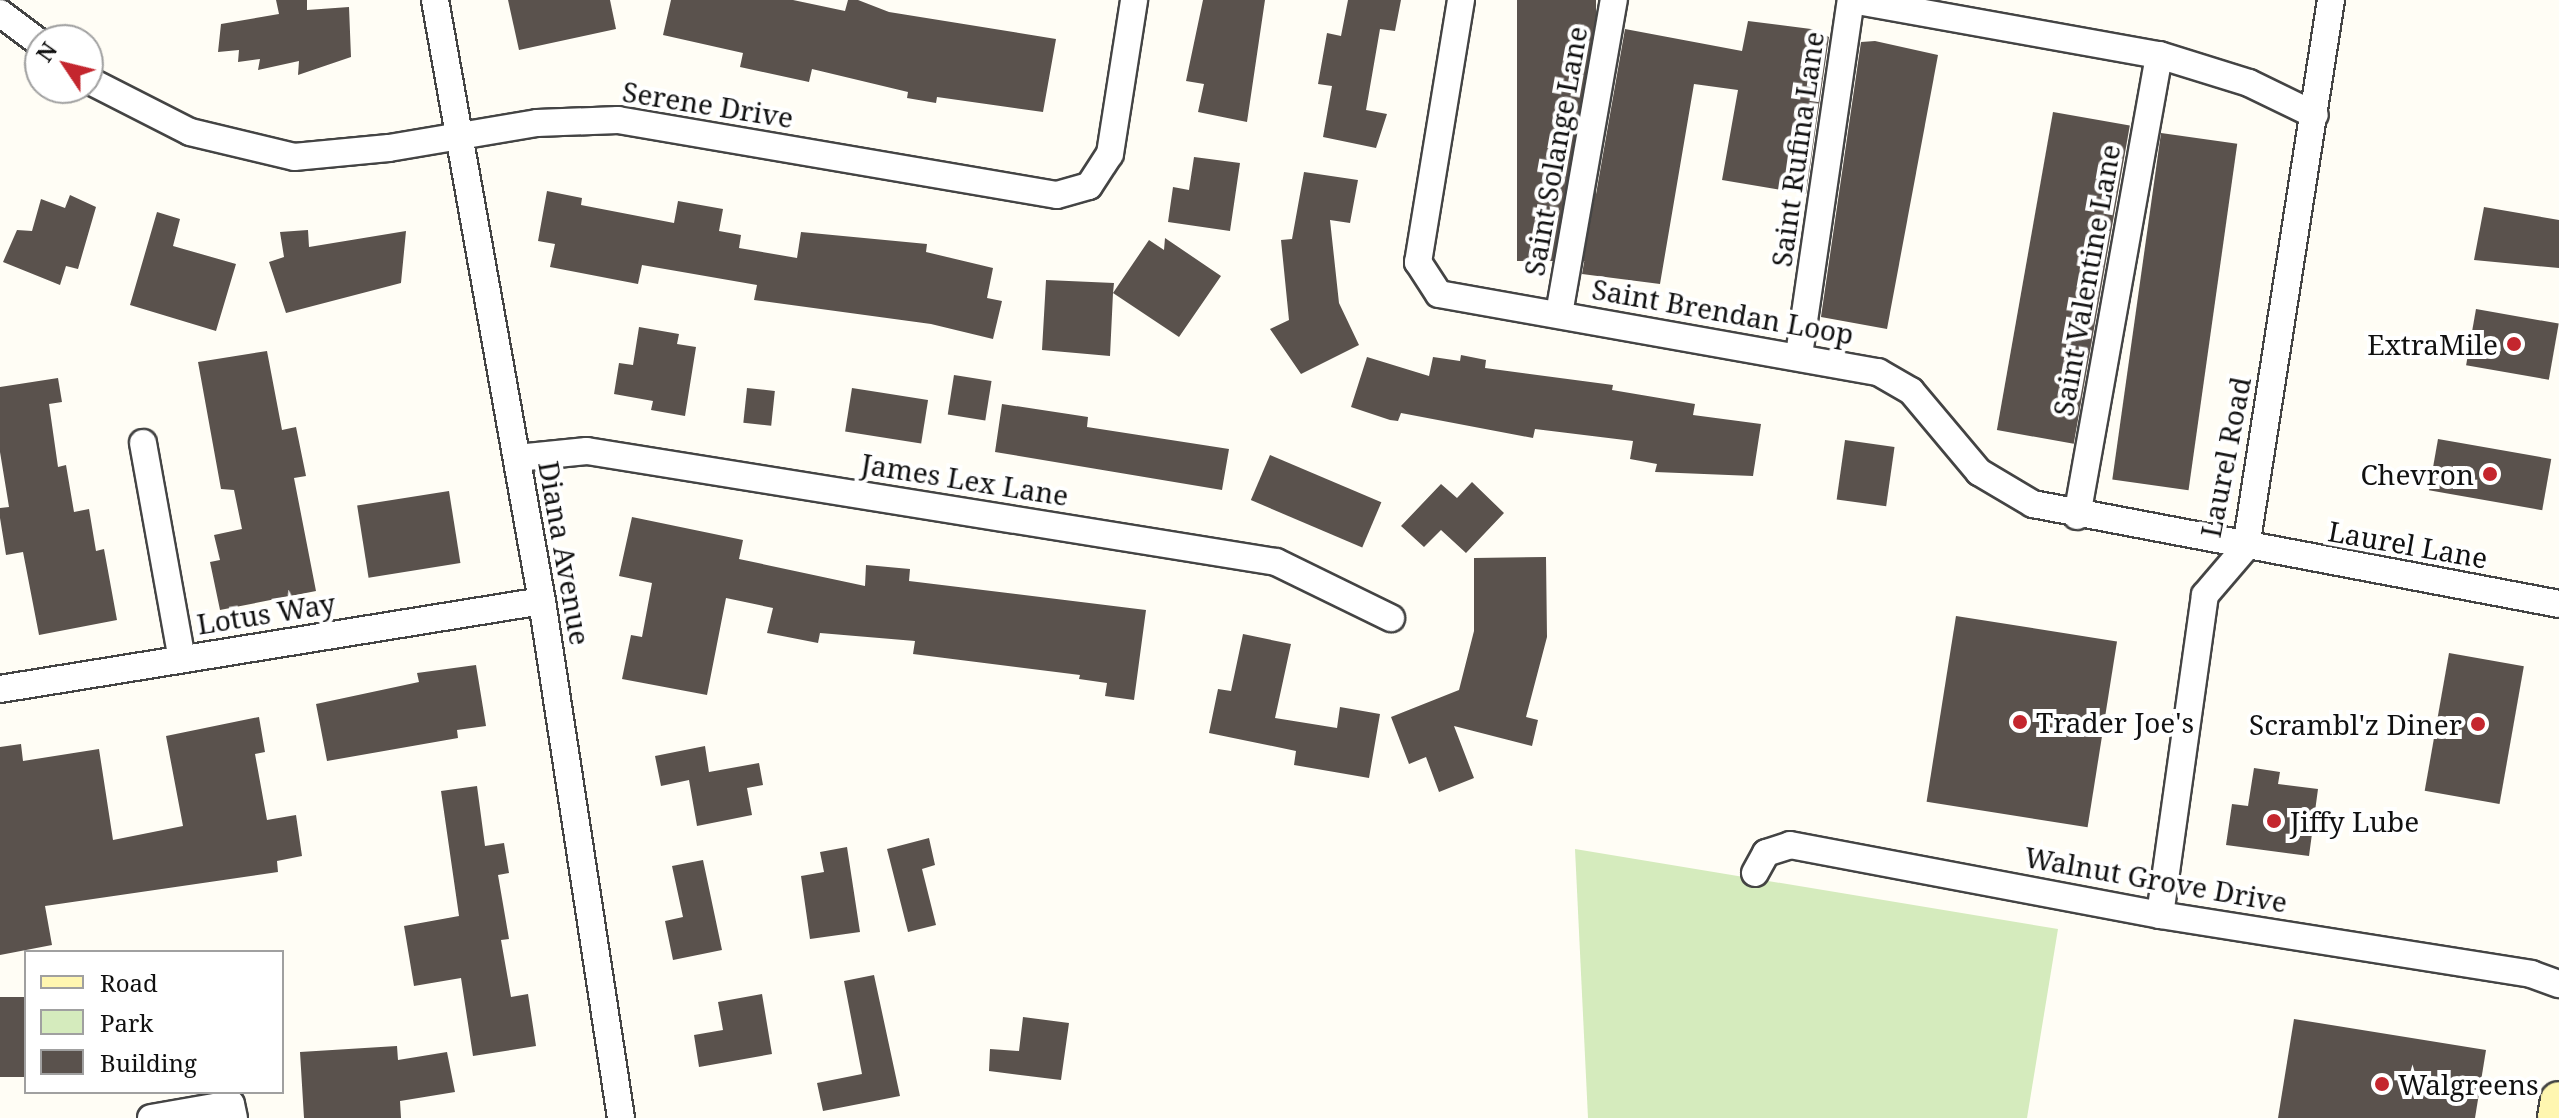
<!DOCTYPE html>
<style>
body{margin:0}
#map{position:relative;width:2559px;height:1118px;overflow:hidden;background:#fffdf5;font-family:"Noto Serif",serif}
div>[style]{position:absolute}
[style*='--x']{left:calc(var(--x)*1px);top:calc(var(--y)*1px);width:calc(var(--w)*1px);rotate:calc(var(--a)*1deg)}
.green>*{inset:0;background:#d5ebbd}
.building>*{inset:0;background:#5a524d;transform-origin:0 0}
.roads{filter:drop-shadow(2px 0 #444) drop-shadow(-2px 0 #444) drop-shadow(0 2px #444) drop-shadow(0 -2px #444)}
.street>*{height:26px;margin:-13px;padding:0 13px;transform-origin:13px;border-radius:13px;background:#fff}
.secondary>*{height:36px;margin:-18px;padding:0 18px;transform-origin:18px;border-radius:18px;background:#fff6b0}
.dots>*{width:22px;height:22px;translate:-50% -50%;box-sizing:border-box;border:4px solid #fff;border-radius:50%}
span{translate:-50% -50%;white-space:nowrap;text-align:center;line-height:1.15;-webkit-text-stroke:8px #fff;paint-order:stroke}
.street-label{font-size:28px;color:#111}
.poi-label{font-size:28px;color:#111}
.right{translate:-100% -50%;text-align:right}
.left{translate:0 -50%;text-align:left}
.legend{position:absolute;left:24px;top:950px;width:260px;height:144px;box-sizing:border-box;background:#fff;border:2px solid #a0a0a0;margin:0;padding:10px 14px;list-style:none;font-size:24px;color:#111}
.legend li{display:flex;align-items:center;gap:16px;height:40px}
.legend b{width:40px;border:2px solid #a0a0a0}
.north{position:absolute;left:24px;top:24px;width:80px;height:80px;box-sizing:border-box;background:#fff;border:2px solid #a0a0a0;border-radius:50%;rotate:305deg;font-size:22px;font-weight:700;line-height:32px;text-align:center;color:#111}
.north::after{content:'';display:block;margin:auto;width:28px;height:36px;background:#c4262e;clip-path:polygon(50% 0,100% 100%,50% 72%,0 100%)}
</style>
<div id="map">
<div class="green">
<div style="clip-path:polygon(1575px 849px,2058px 929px,2027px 1118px,1588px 1118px)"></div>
</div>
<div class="building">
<div style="clip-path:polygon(276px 0,307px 0,307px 10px,349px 7px,351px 57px,298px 75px,299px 61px,258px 70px,260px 59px,238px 62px,239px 50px,218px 52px,221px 24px,279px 14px)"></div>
<div style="clip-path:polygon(508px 0,610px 0,616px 29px,519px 50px)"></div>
<div style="clip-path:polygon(671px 0,793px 0,845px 11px,848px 0,858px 0,889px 12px,1056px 39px,1043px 112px,937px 97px,936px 103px,907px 98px,908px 92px,812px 69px,809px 82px,740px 67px,743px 53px,663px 35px)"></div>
<div style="clip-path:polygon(1203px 0,1265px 0,1247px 122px,1198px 112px,1204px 84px,1186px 81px)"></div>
<div style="clip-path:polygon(1348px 0,1401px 0,1395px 31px,1380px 29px,1366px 110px,1387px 114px,1376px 148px,1323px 137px,1332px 86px,1318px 84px,1327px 33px,1341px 36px)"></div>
<div style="left:1517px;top:0;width:79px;height:261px"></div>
<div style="clip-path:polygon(1748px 21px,1811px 29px,1829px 37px,1806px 194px,1722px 180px,1738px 90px,1694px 84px,1660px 284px,1582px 274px,1625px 29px,1742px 51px)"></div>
<div style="clip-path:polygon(1875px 41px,1938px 55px,1887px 329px,1821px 317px,1861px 42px)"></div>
<div style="left:2053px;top:112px;width:78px;height:323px;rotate:10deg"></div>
<div style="left:2161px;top:133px;width:77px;height:350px;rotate:8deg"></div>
<div style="clip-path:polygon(1194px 157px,1240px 163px,1230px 231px,1168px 222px,1173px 187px,1189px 190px)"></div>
<div style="clip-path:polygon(1304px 172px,1358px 180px,1350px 223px,1330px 220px,1339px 303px,1359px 345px,1301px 374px,1270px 329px,1289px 320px,1281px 240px,1292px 239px)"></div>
<div style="clip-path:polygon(547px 191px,582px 198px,581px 205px,674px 223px,678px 201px,723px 209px,719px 231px,741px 235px,739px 248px,797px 258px,801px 232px,927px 244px,926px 252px,993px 268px,987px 298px,1002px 301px,993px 339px,931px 324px,754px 300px,757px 285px,642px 265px,638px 284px,550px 267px,555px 244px,538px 241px)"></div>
<div style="clip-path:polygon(70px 195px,96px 207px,78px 269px,66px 266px,60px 285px,3px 262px,17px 230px,32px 231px,41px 199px,65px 208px)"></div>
<div style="clip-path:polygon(2484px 207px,2559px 220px,2559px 268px,2474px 260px)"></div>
<div style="clip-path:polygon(157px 212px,180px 219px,173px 246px,236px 264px,216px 331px,130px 305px)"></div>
<div style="clip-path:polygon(308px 230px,309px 247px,406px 231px,401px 283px,286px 313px,269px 262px,284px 257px,280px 232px)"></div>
<div style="clip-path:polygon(1165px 238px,1221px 276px,1179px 337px,1113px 293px,1110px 356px,1042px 350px,1046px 280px,1114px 283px,1113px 293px,1149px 240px,1164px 250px)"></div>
<div style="left:2476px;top:309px;width:84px;height:57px;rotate:10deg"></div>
<div style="clip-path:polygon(639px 327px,679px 334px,677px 344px,696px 347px,685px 416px,651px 410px,653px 401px,614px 394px,619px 363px,633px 365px)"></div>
<div style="clip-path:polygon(267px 351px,282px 430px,296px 427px,306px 476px,294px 478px,316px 591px,220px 610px,210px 562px,220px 560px,214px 535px,242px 529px,234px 490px,221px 489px,198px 362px)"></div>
<div style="clip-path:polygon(1461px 355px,1486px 360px,1485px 368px,1613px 385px,1612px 390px,1695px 404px,1693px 415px,1761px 424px,1753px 476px,1655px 472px,1657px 464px,1630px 459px,1633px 441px,1535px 429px,1533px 438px,1401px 413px,1398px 421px,1390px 420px,1351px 407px,1367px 357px,1429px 376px,1433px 357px,1460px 361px)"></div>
<div style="left:954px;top:375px;width:38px;height:40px;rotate:9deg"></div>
<div style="clip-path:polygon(58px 378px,62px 402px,49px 404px,58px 467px,66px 465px,74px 512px,89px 509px,96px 551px,104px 549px,117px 620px,39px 635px,23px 552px,6px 555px,0 518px,0 508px,9px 507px,0 452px,0 387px)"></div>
<div style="left:747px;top:388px;width:28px;height:35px;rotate:6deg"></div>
<div style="left:852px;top:388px;width:77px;height:44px;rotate:9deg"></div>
<div style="clip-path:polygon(1002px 404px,1088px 417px,1087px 427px,1229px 449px,1222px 490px,995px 452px)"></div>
<div style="left:2438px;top:439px;width:115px;height:52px;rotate:10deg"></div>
<div style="left:1845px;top:440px;width:50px;height:60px;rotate:8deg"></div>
<div style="left:1270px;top:455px;width:121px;height:49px;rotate:23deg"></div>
<div style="clip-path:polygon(1472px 482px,1504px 513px,1466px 553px,1441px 530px,1424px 547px,1401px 526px,1441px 484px,1457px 498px)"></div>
<div style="left:449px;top:491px;width:73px;height:93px;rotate:81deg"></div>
<div style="clip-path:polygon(632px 517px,743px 540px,739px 559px,865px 586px,866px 565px,910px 569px,909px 581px,1146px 610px,1134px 700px,1105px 696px,1107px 683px,1079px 679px,1080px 675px,913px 654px,915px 641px,820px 633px,818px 643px,767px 633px,773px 608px,726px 598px,707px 695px,622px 679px,631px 635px,642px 637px,652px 583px,619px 576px)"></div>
<div style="clip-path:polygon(1546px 557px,1547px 637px,1526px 717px,1538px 720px,1532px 746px,1454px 726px,1474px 778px,1439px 792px,1426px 757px,1409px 764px,1391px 717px,1459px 690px,1474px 631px,1474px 558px)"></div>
<div style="left:1956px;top:616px;width:163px;height:188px;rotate:9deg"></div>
<div style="clip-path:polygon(1243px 634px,1291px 644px,1275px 718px,1337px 728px,1340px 707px,1380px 714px,1369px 778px,1294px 765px,1296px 751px,1209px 733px,1218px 689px,1231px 691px)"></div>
<div style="left:2449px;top:653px;width:76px;height:140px;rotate:10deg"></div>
<div style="clip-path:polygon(476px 665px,486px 726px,457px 730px,458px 738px,327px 761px,316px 704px,419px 682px,417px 673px)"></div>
<div style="clip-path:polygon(259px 717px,265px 752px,255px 754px,267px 820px,296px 815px,302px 856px,277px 861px,278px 872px,45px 906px,52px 945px,0 955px,0 747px,21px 744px,23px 761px,99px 749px,113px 840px,183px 826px,166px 736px)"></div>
<div style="clip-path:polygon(705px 746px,709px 772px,759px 763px,763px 785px,747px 788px,752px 815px,697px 826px,689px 780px,661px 786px,655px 756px)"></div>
<div style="clip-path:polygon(2254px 768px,2280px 772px,2278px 784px,2318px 789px,2309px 856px,2226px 845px,2232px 804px,2248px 806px)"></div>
<div style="clip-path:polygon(477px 786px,485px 846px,504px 843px,509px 873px,498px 875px,509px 939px,501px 940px,511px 997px,528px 994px,536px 1046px,473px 1056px,461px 978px,414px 986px,404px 926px,459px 916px,441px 791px)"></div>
<div style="clip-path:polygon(929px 838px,935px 865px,922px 869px,936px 925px,908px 932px,887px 849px)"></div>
<div style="clip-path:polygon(847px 847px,860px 932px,810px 939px,801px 876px,824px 872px,820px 852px)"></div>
<div style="clip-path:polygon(703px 860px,722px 950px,673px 960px,665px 921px,683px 917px,672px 866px)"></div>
<div style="clip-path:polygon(874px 975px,900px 1096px,823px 1111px,817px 1083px,862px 1074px,844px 981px)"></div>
<div style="clip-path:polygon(762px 994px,772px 1054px,699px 1067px,694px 1035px,723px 1030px,718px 1002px)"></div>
<div style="left:26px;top:997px;width:80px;height:26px;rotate:90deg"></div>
<div style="clip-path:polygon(1023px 1017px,1069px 1023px,1061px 1080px,989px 1071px,990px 1049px,1019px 1051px)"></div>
<div style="clip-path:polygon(2294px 1019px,2486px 1050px,2475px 1118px,2278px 1118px)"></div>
<div style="clip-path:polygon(397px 1046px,398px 1060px,447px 1052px,455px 1092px,400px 1101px,401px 1118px,304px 1118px,300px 1052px)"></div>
</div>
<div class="roads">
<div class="street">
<div style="--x:435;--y:0;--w:610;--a:79.91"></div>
<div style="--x:542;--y:601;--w:523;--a:81.31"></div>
<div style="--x:1461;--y:0;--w:266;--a:99.3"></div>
<div style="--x:1418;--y:262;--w:38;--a:57"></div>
<div style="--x:1439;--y:294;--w:446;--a:10.1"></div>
<div style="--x:1878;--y:372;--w:38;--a:30"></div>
<div style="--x:1911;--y:391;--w:106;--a:50"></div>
<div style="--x:1979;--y:472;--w:63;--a:30.7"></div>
<div style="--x:2033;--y:504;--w:535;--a:10.76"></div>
<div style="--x:1852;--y:0;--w:312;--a:10.2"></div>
<div style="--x:2159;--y:55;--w:94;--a:17.3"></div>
<div style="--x:2249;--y:83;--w:73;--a:25.9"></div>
<div style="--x:0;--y:13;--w:50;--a:36.9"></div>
<div style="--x:88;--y:80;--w:114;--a:27"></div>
<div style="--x:190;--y:132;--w:107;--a:13.5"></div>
<div style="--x:294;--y:157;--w:95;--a:-5.4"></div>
<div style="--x:389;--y:148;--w:150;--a:-9.6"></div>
<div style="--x:537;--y:123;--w:81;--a:-2.1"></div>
<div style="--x:618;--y:120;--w:445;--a:9.7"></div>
<div style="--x:1057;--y:195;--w:33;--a:-16"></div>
<div style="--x:1089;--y:186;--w:38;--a:-57"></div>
<div style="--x:1110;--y:154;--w:156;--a:-81.1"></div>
<div style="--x:1559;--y:314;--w:319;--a:-80.1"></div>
<div style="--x:1799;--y:355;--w:359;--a:-81.7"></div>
<div style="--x:143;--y:443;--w:219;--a:79.8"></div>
<div style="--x:517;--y:458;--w:70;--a:-5.7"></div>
<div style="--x:587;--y:451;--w:698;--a:9.15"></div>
<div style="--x:1276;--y:562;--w:128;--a:26"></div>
<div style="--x:2077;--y:516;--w:468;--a:-79.9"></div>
<div style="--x:0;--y:689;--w:549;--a:-9.22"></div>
<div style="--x:1755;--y:873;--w:23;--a:-61"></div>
<div style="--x:1766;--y:853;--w:25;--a:-18"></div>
<div style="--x:1790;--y:845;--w:377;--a:10.7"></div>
<div style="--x:2160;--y:915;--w:376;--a:9"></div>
<div style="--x:2531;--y:974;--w:30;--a:20"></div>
<div style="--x:2160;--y:915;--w:323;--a:-82"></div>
<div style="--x:2205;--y:595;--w:63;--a:-49.5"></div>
<div style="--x:2246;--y:547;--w:554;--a:-81.17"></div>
<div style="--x:151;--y:1118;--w:81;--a:-9.9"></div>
<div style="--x:231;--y:1104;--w:14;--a:78"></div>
</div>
<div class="secondary">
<div style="--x:2556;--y:1118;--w:18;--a:-81"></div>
</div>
</div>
<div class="dots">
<div style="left:2514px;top:344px;background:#c4262e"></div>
<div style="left:2490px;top:474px;background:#c4262e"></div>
<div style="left:2020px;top:722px;background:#c4262e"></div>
<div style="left:2478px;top:724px;background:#c4262e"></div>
<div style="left:2274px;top:821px;background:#c4262e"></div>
<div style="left:2382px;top:1084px;background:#c4262e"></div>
</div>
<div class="street-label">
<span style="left:708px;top:104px;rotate:9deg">Serene Drive</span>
<span style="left:1797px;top:149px;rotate:-82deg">Saint Rufina Lane</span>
<span style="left:1555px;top:151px;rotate:-80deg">Saint Solange Lane</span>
<span style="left:2086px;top:280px;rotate:-80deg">Saint Valentine Lane</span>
<span style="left:1723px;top:311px;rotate:10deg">Saint Brendan Loop</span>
<span style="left:2225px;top:457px;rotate:-79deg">Laurel Road</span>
<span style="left:965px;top:479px;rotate:9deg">James Lex Lane</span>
<span style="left:2408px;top:544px;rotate:10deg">Laurel Lane</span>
<span style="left:565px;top:553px;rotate:80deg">Diana Avenue</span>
<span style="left:266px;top:613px;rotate:-9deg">Lotus Way</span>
<span style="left:2156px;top:879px;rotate:10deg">Walnut Grove Drive</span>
</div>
<div class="poi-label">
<span class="right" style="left:2498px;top:344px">ExtraMile</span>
<span class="right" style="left:2474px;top:474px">Chevron</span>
<span class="left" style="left:2036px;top:722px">Trader Joe's</span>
<span class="right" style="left:2462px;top:724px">Scrambl'z Diner</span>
<span class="left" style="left:2290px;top:821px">Jiffy Lube</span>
<span class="left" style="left:2398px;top:1084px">Walgreens</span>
</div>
<ul class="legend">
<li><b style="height:10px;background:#fff6b0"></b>Road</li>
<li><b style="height:22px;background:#d5ebbd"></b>Park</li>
<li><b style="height:22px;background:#5a524d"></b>Building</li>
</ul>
<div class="north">N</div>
</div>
